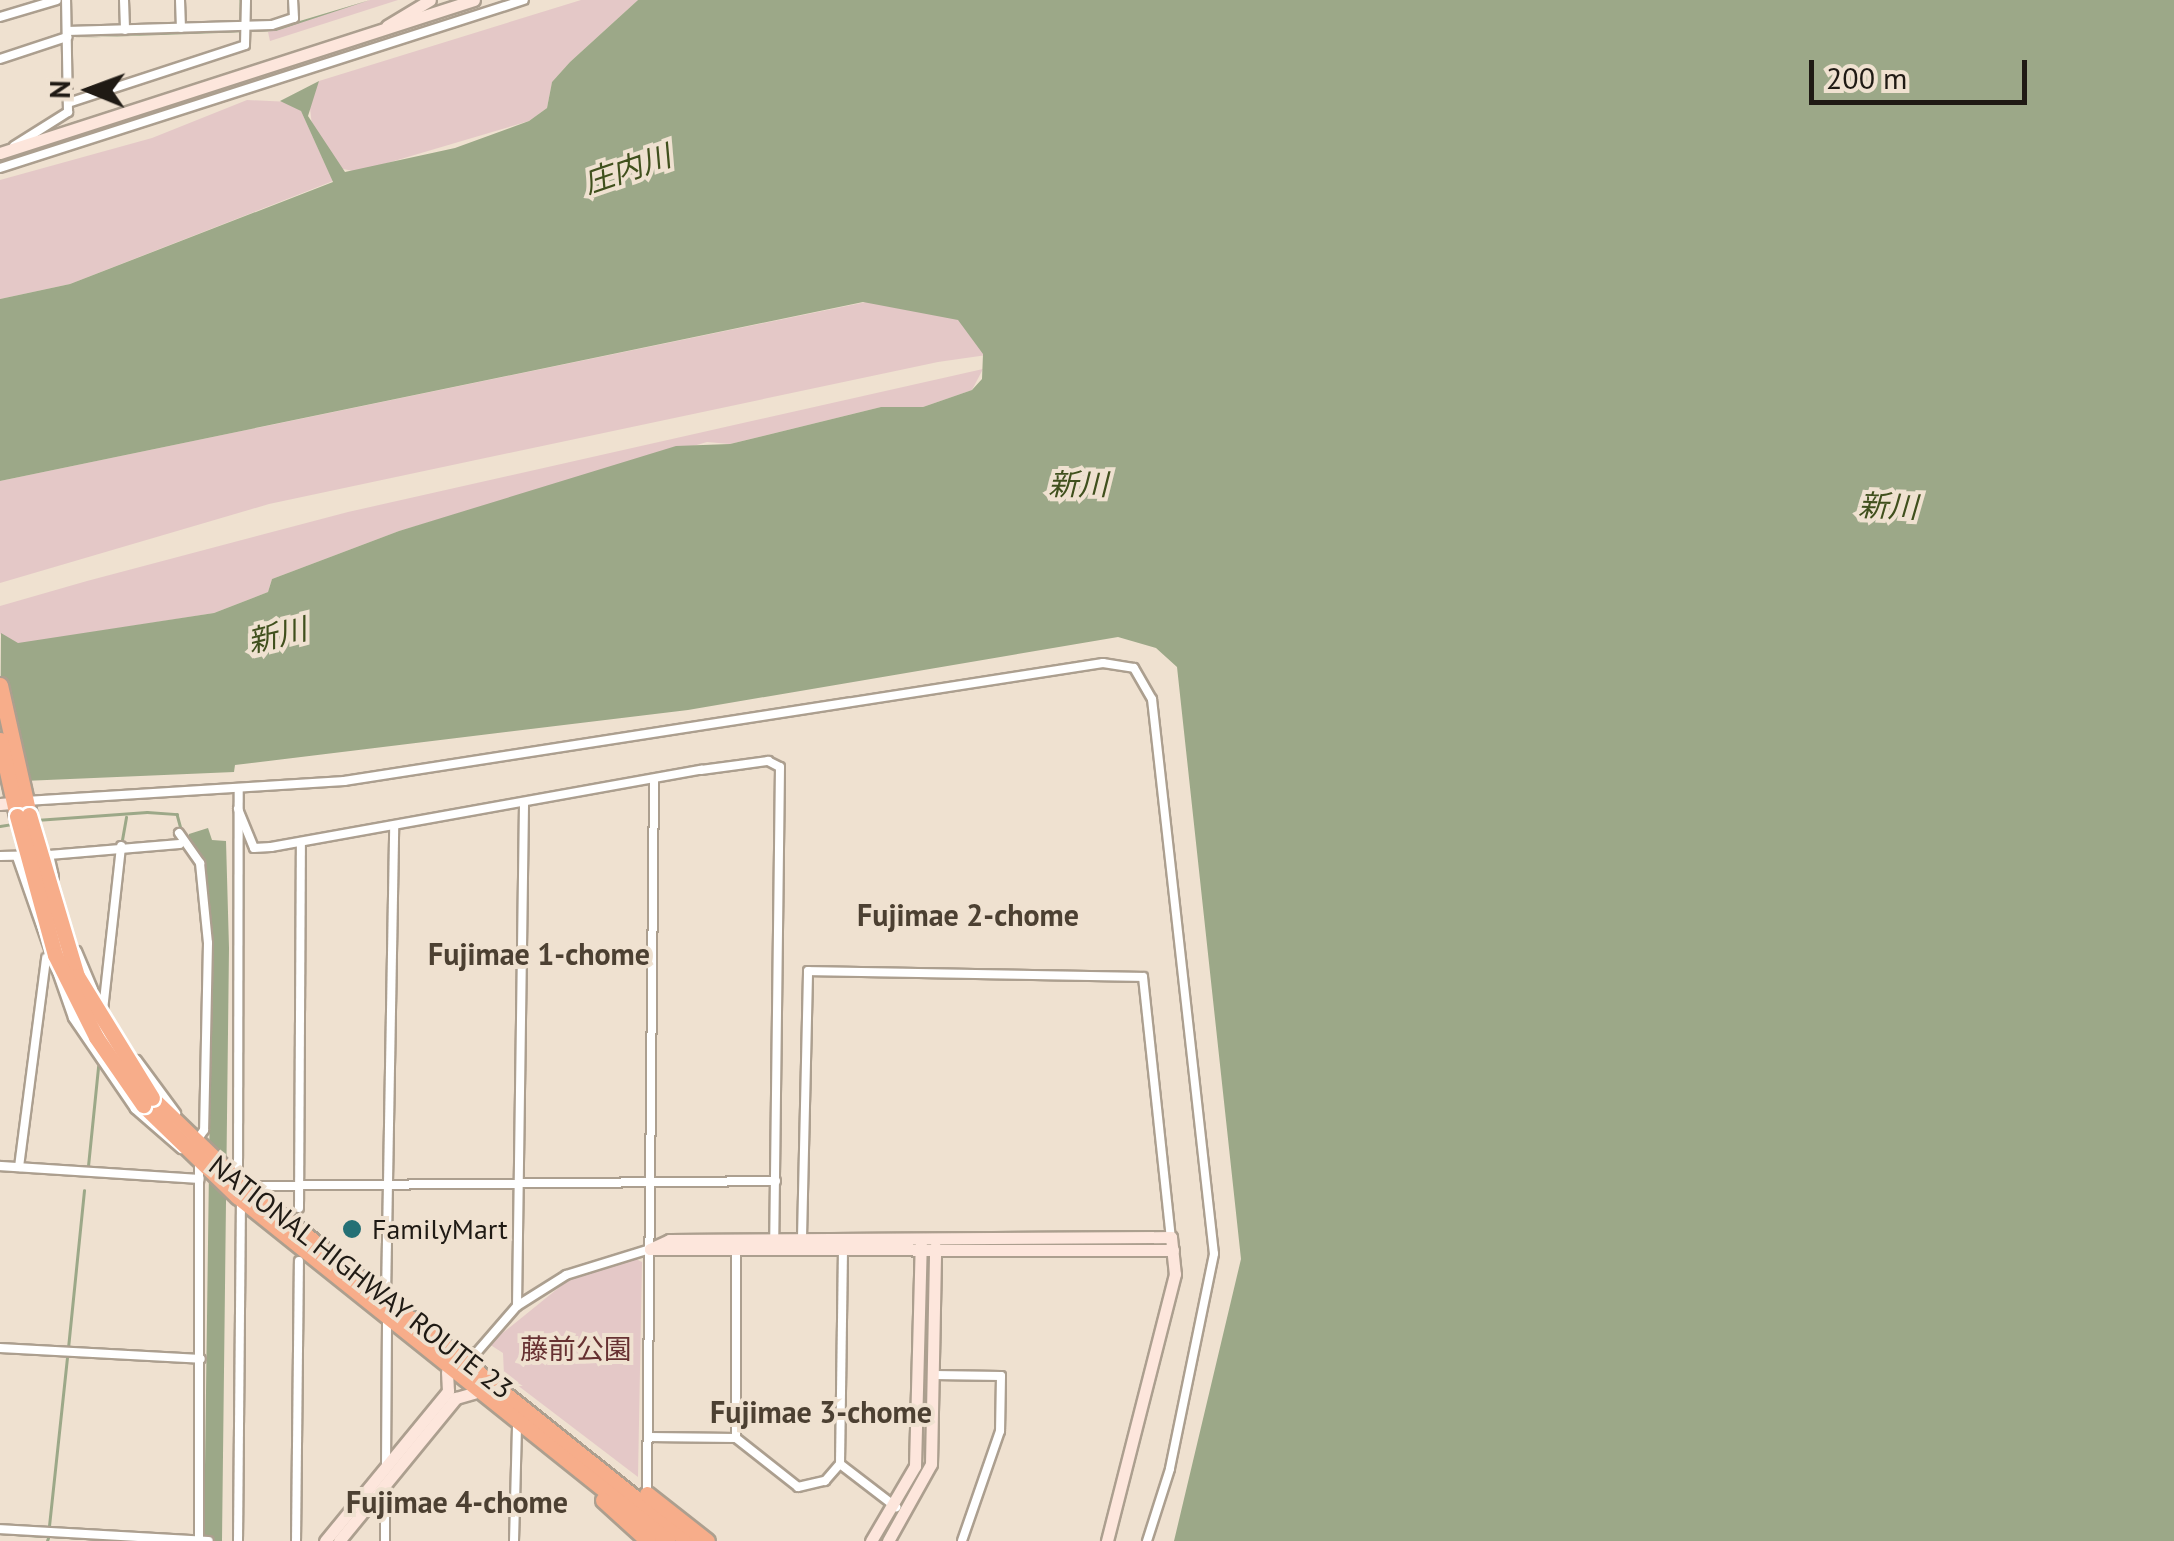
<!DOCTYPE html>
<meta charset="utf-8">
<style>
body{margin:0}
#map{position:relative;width:2174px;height:1541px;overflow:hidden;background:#efe1d0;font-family:"PT Sans","Noto Sans JP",sans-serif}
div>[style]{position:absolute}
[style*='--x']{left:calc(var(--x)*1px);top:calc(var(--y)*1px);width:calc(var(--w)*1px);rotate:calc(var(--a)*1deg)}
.green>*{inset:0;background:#e4c8c7}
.water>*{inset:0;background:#9ca888}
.stream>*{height:2.5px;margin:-1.25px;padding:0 1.25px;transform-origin:1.25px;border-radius:1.25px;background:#9ca888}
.roads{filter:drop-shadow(2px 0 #ac9f8f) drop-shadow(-2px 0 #ac9f8f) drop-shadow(0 2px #ac9f8f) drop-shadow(0 -2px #ac9f8f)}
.street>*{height:8px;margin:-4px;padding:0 4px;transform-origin:4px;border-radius:4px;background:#fff}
.secondary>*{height:11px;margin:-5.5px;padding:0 5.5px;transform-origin:5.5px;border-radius:5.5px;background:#fde6dc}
.highway>*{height:15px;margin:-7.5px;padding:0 7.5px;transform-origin:7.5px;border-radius:7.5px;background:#f7ad8a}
.bridges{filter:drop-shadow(2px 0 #fff) drop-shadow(-2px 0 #fff) drop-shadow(0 2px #fff) drop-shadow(0 -2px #fff)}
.highway-bridge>*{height:15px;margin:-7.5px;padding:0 7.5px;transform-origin:7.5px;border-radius:7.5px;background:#f7ad8a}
.dots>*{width:28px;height:28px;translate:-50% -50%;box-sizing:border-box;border:5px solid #efe1d0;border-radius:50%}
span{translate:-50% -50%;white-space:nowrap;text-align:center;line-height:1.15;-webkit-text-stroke:8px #efe1d0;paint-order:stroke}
.poi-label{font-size:28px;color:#1f1a14}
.left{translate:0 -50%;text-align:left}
.street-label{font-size:28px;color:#1f1a14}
.park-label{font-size:28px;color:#673132}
.water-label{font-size:30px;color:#40501d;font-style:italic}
.neighbourhood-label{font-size:30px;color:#4c4032;font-weight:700}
.north{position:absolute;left:40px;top:40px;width:100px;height:100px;-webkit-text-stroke:8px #efe1d0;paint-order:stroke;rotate:271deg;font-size:28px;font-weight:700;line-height:40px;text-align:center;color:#1f1a14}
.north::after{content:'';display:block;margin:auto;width:35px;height:45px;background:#1f1a14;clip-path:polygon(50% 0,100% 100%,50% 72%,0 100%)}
.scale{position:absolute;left:1809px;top:60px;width:218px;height:45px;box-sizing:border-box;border:5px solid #1f1a14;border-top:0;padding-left:12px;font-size:30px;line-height:35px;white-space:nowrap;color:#1f1a14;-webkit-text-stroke:8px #efe1d0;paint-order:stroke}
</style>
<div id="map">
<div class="green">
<div style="clip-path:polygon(370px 0,398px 0,270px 41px,268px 32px)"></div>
<div style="clip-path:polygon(581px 0,638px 0,570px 62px,552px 82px,547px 108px,529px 121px,357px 172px,339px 168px,312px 126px,309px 99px,319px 81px)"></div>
<div style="clip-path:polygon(247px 100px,291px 102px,301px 111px,333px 181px,70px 284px,0 299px,0 180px,152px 138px)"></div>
<div style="clip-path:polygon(953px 284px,1120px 336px,938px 362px,269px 504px,0 583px,0 481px)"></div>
<div style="clip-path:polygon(983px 369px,972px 390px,923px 407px,881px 407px,730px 444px,707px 442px,399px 531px,272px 579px,268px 592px,214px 613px,18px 644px,0 634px,0 606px,87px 581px,348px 512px)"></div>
<div style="clip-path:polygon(632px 1257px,642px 1262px,638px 1477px,504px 1375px,503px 1353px,489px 1344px,572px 1277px)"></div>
</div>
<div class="water">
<div style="clip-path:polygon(370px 0,276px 31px,73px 38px,273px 29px)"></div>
<div style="clip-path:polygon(638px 0,2174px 0,2174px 1541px,1174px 1541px,1241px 1259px,1177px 667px,1156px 648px,1118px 637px,688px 710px,235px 765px,234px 772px,0 782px,1px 633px,18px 643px,214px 613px,268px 592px,272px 579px,399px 531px,676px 446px,730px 444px,881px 407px,923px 407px,972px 390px,982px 379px,983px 354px,958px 320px,863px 302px,0 481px,0 299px,70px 284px,333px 182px,301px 111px,280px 101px,319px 81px,308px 116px,345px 172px,455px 148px,529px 121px,547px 108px,552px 82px,570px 62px)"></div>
<div style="clip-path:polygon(208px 828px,212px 840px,226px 841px,229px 948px,222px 1541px,204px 1541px,212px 946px,204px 863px,188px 846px,189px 834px)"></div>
</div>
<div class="stream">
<div style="--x:241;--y:0;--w:18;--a:90"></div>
<div style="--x:36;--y:820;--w:111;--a:-4.1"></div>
<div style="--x:147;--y:812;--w:30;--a:4"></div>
<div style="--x:177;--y:814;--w:16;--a:75"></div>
<div style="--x:0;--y:826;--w:13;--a:-9"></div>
<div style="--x:122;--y:840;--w:23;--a:-80"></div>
<div style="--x:88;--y:1166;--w:100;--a:-84.2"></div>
<div style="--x:68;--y:1348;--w:158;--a:-84.2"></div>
<div style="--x:49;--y:1526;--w:170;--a:-83.9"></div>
<div style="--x:0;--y:1533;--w:41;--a:4.2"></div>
<div style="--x:54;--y:1536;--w:78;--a:3.7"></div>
<div style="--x:47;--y:1541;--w:3;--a:-72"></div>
</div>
<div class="roads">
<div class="street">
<div style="--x:124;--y:0;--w:30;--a:88"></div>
<div style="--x:180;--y:0;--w:28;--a:88"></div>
<div style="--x:0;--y:17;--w:59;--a:-16.6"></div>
<div style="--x:67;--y:31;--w:205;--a:-1.7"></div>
<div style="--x:272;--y:25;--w:23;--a:-18"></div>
<div style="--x:294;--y:18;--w:18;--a:-93"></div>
<div style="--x:0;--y:59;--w:71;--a:-18.2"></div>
<div style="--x:68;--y:103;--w:186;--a:-18.1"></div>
<div style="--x:245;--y:45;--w:45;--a:-88.7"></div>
<div style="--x:14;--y:146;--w:64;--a:-32.2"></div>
<div style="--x:68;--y:112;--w:112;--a:-91"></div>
<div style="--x:0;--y:168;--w:550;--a:-17.78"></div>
<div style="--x:26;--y:801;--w:319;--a:-3.6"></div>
<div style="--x:344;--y:781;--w:768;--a:-8.84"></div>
<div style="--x:1103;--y:663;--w:31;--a:9"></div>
<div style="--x:1134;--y:668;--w:36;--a:60"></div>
<div style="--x:1152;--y:699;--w:558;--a:83.63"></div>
<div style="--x:1214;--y:1254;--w:219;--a:101.6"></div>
<div style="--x:1170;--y:1469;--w:76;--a:107.7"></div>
<div style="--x:238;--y:809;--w:42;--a:67.7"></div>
<div style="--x:254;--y:848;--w:17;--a:-3"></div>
<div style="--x:271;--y:847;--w:437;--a:-10.2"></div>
<div style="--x:701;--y:770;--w:68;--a:-7.7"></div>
<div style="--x:768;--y:761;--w:13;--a:27"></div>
<div style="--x:780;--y:767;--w:471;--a:90.7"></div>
<div style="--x:179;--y:833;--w:37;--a:55"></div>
<div style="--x:200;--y:863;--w:80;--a:84.3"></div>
<div style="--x:208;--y:943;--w:187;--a:91.2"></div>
<div style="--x:204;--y:1130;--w:14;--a:124"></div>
<div style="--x:49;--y:855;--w:131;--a:-4.8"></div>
<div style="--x:0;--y:856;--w:49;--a:-1.2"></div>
<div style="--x:49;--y:855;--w:22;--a:77"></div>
<div style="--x:17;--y:857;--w:170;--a:70.8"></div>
<div style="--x:73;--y:1018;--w:110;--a:55.7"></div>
<div style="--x:135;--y:1109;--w:61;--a:41"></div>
<div style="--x:77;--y:951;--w:41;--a:67.2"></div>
<div style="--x:103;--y:1010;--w:165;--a:-83.7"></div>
<div style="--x:137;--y:1060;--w:66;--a:53.7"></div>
<div style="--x:199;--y:1164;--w:377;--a:90"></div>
<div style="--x:0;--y:1166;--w:200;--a:3.7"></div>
<div style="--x:19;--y:1167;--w:211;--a:-82.6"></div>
<div style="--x:238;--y:1179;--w:390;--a:-89.9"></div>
<div style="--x:250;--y:1186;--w:526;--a:-0.54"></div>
<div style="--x:299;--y:1208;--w:365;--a:-89.7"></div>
<div style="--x:802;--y:1238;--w:267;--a:-88.7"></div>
<div style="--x:808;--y:971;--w:335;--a:1"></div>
<div style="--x:1143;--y:977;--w:262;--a:83.9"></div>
<div style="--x:386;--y:1297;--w:471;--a:-89"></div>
<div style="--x:517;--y:1306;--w:502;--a:-89.2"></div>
<div style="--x:0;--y:1348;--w:201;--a:3.1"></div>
<div style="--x:459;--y:1353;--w:18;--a:-3"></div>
<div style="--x:477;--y:1352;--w:61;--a:-49"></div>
<div style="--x:517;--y:1306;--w:58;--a:-32.3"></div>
<div style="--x:566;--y:1275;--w:88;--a:-17.2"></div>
<div style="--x:934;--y:1375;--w:67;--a:0.9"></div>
<div style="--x:1001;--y:1376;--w:55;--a:91"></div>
<div style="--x:1000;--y:1431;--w:116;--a:109.1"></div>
<div style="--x:649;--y:1437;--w:87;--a:0.7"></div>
<div style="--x:736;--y:1438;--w:79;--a:38.3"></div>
<div style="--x:798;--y:1487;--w:28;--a:-13"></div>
<div style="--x:825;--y:1481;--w:23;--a:-49"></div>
<div style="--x:840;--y:1464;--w:213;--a:-89.2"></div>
<div style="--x:736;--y:1438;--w:186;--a:-90"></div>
<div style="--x:840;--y:1464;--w:71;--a:37.5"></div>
<div style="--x:386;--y:1467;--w:144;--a:-89.6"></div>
<div style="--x:647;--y:1495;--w:716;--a:-89.44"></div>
<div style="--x:0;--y:1529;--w:209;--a:3.3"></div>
<div style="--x:238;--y:1541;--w:340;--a:-89.5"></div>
<div style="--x:296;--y:1541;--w:280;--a:-89.4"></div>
<div style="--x:385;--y:1541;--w:55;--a:-90"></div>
<div style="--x:514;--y:1541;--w:114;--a:-88.5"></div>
</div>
<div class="secondary">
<div style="--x:387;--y:26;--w:50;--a:-31.2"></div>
<div style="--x:0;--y:153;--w:498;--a:-17.9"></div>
<div style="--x:0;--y:804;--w:22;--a:-5"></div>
<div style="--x:650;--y:1249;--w:21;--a:-25"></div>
<div style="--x:669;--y:1240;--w:502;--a:-0.34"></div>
<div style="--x:1171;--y:1237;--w:37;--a:84"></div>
<div style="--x:1175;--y:1274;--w:276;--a:104.3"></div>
<div style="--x:650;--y:1249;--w:523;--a:0.11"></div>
<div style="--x:325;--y:1541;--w:194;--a:-50.6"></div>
<div style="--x:448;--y:1391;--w:19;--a:-93"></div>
<div style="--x:339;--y:1541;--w:185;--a:-50.7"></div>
<div style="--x:456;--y:1398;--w:19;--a:-16"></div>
<div style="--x:871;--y:1541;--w:87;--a:-59.6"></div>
<div style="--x:915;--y:1466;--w:223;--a:-88.5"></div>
<div style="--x:888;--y:1541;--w:88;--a:-60.8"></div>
<div style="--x:931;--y:1464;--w:217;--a:-88.9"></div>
</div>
<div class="highway">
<div style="--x:0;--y:685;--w:133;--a:77.4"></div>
<div style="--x:0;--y:740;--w:78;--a:77.4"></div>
<div style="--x:152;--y:1098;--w:120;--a:44"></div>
<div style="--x:238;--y:1181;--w:577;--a:38.6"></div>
<div style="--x:143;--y:1105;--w:131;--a:44.1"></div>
<div style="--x:237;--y:1196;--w:552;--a:38.68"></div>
<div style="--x:647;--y:1494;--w:76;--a:38.1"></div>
<div style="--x:603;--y:1500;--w:61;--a:42.3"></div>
</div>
</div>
<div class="bridges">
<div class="highway-bridge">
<div style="--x:29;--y:815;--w:168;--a:73.4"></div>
<div style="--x:77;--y:976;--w:143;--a:58.4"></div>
<div style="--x:17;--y:816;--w:144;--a:74.7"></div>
<div style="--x:55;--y:955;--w:92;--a:63.4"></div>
<div style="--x:96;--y:1037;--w:83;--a:55.3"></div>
</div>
</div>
<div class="dots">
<div style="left:352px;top:1229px;background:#257075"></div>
</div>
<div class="poi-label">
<span class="left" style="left:372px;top:1229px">FamilyMart</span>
</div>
<div class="street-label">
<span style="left:361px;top:1277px;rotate:38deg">NATIONAL HIGHWAY ROUTE 23</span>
</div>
<div class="park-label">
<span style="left:576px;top:1349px">藤前公園</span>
</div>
<div class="water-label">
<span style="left:627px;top:169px;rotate:-19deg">庄内川</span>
<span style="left:1078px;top:484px">新川</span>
<span style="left:1888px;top:506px;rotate:2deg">新川</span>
<span style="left:277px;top:635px;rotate:-14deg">新川</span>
</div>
<div class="neighbourhood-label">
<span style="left:968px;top:915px">Fujimae 2-chome</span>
<span style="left:539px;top:954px">Fujimae 1-chome</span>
<span style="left:821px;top:1412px">Fujimae 3-chome</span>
<span style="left:457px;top:1502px">Fujimae 4-chome</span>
</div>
<div class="north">N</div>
<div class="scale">200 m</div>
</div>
